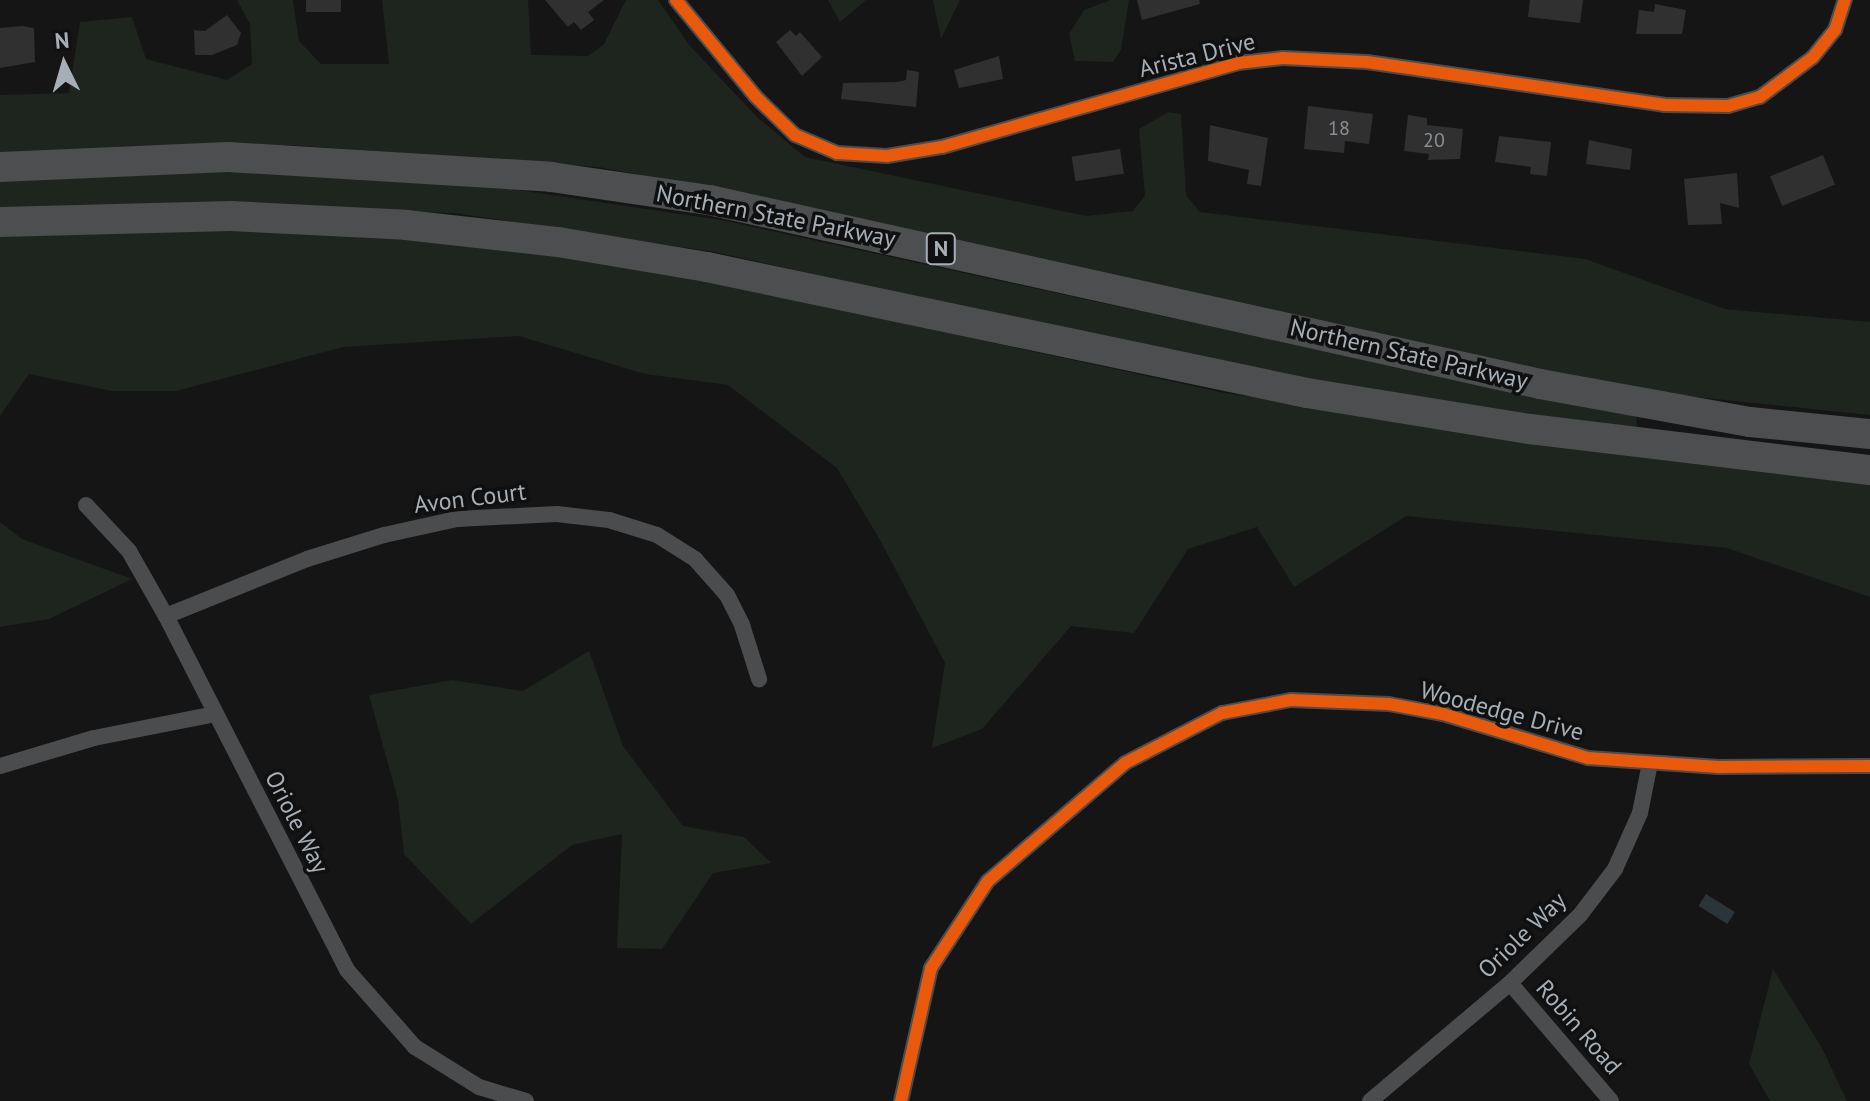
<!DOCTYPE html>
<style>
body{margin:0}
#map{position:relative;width:1870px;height:1101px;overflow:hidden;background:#151516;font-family:"PT Sans",sans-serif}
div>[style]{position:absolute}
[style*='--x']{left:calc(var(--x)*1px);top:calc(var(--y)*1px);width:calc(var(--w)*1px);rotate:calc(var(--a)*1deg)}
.green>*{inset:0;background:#1e241e}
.water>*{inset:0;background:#2b3539;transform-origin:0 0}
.building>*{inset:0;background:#303031;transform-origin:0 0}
.minor>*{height:16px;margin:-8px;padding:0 8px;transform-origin:8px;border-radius:8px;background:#4a4c4e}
.motorway>*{height:30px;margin:-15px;padding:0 15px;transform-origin:15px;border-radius:15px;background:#4c4e50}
.cycleway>*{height:12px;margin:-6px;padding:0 6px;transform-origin:6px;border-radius:6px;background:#e8590c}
span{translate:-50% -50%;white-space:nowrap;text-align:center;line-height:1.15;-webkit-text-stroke:7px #101011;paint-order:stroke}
.number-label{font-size:20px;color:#898f95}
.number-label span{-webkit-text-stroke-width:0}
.shield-label span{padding:2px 6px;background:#101011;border:2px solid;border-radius:6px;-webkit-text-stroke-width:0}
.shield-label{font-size:22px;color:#a7afb6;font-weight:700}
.street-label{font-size:24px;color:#a7afb6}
.north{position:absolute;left:24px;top:24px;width:80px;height:80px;-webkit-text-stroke:6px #101011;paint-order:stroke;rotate:355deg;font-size:22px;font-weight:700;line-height:32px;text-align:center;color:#a7afb6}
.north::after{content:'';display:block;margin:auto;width:28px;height:36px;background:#a7afb6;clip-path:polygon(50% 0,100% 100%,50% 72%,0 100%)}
</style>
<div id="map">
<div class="green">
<div style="clip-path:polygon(237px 0,293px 0,299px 41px,321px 64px,389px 64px,382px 0,528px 0,531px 55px,588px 56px,604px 44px,626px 0,658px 0,690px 46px,757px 117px,805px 157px,1086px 216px,1133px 211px,1145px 196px,1139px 129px,1168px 112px,1181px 114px,1186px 195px,1200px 212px,1585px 259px,1725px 309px,1870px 322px,1870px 415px,1649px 392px,1366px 336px,739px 193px,598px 167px,290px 145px,126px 146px,0 157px,0 95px,69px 93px,80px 22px,132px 17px,146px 59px,227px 80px,252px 64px,250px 24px)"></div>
<div style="clip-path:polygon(828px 0,866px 0,840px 22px)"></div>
<div style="clip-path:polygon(933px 0,960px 0,941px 39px)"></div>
<div style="clip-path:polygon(1111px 0,1129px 0,1121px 50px,1113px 62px,1075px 61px,1069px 34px,1084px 10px)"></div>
<div style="clip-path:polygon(177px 167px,451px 180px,721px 220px,1465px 382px,1636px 411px,1637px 427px,1465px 409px,1200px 360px,715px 252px,454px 213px,179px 204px,0 213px,0 177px)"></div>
<div style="clip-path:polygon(243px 228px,448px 240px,615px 261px,1225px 393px,1609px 448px,1870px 477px,1870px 597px,1727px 548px,1406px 516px,1294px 587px,1257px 527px,1188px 549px,1134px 633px,1071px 626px,982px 729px,932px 748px,945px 663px,880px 540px,837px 468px,728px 385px,645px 374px,519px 336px,343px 347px,176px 391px,112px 391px,29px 374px,0 416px,0 235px)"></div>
<div style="clip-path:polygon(0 522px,22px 539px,132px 579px,49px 619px,0 627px)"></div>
<div style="clip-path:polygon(589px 651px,623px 746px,683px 826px,744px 837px,771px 863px,713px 873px,662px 949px,617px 948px,622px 834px,572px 845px,471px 924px,404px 854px,398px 800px,369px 695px,452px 680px,523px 691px)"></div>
<div style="clip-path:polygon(1773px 969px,1822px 1048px,1847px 1101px,1770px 1101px,1749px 1064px)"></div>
</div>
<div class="water">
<div style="left:1706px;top:894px;width:34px;height:14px;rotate:32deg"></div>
</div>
<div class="building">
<div style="left:306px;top:0;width:35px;height:12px"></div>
<div style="clip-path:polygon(545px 0,604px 0,588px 12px,594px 20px,581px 30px,574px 22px,568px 27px)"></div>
<div style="clip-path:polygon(1137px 0,1199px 0,1200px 4px,1142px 20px)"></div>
<div style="clip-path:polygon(1530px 0,1583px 0,1580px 23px,1528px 17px)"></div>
<div style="clip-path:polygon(1655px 4px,1686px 10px,1682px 34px,1636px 34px,1639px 10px,1654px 12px)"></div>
<div style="clip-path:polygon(227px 15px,241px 33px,237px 45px,212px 55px,195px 55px,194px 30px,205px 31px)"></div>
<div style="clip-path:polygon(22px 26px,34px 28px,35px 62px,0 68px,0 28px)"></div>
<div style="clip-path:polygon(790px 30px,796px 36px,800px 32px,822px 57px,802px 76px,776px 42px)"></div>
<div style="clip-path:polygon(999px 56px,1003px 79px,959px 88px,954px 70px)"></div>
<div style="clip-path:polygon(907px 70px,919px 72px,916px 107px,841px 99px,843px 83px,897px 82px,906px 80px)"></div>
<div style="clip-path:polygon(1308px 106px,1373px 114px,1369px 144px,1345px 141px,1344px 153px,1304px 149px)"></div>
<div style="clip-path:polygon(1408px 115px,1427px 118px,1427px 125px,1463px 129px,1460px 159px,1428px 160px,1429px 154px,1404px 151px)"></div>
<div style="clip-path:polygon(1210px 125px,1268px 138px,1261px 186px,1247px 184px,1249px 170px,1208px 161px)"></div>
<div style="clip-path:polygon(1499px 136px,1551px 142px,1547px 176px,1530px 174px,1531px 167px,1495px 162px)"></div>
<div style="clip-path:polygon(1589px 140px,1632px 149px,1630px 170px,1586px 164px)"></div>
<div style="left:1120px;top:149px;width:25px;height:49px;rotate:81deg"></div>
<div style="left:1823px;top:155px;width:32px;height:57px;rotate:68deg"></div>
<div style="clip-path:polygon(1737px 173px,1739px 208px,1720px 203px,1722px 224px,1688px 225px,1684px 179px)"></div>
</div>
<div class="minor">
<div style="--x:676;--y:0;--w:124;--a:50.5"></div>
<div style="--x:755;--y:96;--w:56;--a:44.3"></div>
<div style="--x:795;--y:135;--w:46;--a:23.2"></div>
<div style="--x:837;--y:153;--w:50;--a:3.4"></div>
<div style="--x:887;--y:156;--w:56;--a:-9.3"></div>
<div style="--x:942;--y:147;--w:308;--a:-15.8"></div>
<div style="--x:1238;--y:63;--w:45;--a:-6.3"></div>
<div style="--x:1283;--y:58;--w:84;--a:2.7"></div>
<div style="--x:1367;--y:62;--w:300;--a:8.2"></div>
<div style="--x:1664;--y:105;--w:64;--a:0.9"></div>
<div style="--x:1728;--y:106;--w:33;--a:-16"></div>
<div style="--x:1760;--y:97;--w:66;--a:-37"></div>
<div style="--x:1813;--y:57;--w:35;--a:-51"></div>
<div style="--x:1835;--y:30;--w:32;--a:-72"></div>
<div style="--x:86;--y:505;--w:63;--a:46.9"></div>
<div style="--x:129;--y:551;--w:75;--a:60.4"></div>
<div style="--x:166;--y:616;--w:398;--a:62.9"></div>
<div style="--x:347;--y:970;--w:103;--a:48.6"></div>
<div style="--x:415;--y:1047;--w:75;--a:32"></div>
<div style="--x:479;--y:1087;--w:49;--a:16.6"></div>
<div style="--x:166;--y:616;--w:152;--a:-22"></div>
<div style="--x:307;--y:559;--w:81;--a:-17.3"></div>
<div style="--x:384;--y:535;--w:75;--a:-12.4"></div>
<div style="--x:457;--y:519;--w:100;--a:-2.9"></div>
<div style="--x:557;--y:514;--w:52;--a:6.6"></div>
<div style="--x:609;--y:520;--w:50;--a:17.4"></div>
<div style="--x:657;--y:535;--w:45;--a:32.3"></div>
<div style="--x:695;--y:559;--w:48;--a:48.4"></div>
<div style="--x:727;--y:595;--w:34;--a:63"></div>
<div style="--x:742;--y:625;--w:57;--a:72.5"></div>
<div style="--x:0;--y:766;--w:98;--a:-16.6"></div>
<div style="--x:94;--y:738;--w:123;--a:-11.2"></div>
<div style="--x:1510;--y:983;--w:155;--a:49.4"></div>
<div style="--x:901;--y:1101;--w:136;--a:-77.3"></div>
<div style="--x:931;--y:968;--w:104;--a:-56.8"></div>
<div style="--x:988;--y:881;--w:181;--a:-40.7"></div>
<div style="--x:1125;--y:763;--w:109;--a:-27.3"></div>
<div style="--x:1222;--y:713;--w:70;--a:-10.7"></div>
<div style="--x:1291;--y:700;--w:98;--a:2.3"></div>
<div style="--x:1389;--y:704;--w:55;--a:10.5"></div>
<div style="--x:1443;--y:714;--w:152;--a:16.9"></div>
<div style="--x:1588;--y:758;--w:131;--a:3.9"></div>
<div style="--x:1719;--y:767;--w:151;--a:-0.4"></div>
<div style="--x:1370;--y:1101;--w:183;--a:-40.1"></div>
<div style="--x:1510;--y:983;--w:98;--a:-44.2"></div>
<div style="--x:1580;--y:915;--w:58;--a:-52.7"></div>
<div style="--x:1615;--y:869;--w:61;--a:-65.9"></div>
<div style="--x:1640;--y:813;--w:51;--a:-78.7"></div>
</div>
<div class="motorway">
<div style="--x:0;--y:167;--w:228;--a:-2.5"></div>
<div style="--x:228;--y:157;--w:324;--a:3.5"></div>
<div style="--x:551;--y:177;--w:160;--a:8.3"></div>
<div style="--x:709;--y:200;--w:851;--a:12.48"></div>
<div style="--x:1540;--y:384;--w:213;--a:10.3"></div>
<div style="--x:1750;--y:422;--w:121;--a:5.7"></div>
<div style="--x:0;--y:222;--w:231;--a:-1.5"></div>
<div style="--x:231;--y:216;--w:175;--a:2.9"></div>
<div style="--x:406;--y:225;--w:153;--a:6.4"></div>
<div style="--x:558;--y:242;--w:151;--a:9.5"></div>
<div style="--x:707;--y:267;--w:613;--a:11.86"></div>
<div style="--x:1307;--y:393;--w:226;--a:9.2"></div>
<div style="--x:1530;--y:429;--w:342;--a:6.9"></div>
</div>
<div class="cycleway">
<div style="--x:676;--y:0;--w:124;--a:50.5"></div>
<div style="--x:755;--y:96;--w:56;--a:44.3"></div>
<div style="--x:795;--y:135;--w:46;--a:23.2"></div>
<div style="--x:837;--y:153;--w:50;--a:3.4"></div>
<div style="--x:887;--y:156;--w:56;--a:-9.3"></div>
<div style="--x:942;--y:147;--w:308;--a:-15.8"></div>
<div style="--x:1238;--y:63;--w:45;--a:-6.3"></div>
<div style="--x:1283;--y:58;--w:84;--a:2.7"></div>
<div style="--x:1367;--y:62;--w:300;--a:8.2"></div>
<div style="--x:1664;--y:105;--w:64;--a:0.9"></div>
<div style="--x:1728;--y:106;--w:33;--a:-16"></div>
<div style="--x:1760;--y:97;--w:66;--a:-37"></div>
<div style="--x:1813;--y:57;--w:35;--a:-51"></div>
<div style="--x:1835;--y:30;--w:32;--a:-72"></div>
<div style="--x:901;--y:1101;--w:136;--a:-77.3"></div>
<div style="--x:931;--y:968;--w:104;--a:-56.8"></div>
<div style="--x:988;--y:881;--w:181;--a:-40.7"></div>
<div style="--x:1125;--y:763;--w:109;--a:-27.3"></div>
<div style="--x:1222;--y:713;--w:70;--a:-10.7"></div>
<div style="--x:1291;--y:700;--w:98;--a:2.3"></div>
<div style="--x:1389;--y:704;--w:55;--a:10.5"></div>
<div style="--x:1443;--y:714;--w:152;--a:16.9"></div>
<div style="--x:1588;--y:758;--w:131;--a:3.9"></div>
<div style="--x:1719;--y:767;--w:151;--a:-0.4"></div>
</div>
<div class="number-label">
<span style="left:1339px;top:128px">18</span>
<span style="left:1434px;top:140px">20</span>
</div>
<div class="shield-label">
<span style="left:941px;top:249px">N</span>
</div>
<div class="street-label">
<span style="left:1197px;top:55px;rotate:-14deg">Arista Drive</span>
<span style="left:776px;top:216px;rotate:11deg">Northern State Parkway</span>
<span style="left:1409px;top:354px;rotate:13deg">Northern State Parkway</span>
<span style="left:470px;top:498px;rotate:-7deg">Avon Court</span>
<span style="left:1502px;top:711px;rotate:15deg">Woodedge Drive</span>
<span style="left:297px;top:822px;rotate:63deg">Oriole Way</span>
<span style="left:1522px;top:935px;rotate:-44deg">Oriole Way</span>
<span style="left:1579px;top:1027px;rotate:49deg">Robin Road</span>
</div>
<div class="north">N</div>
</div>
